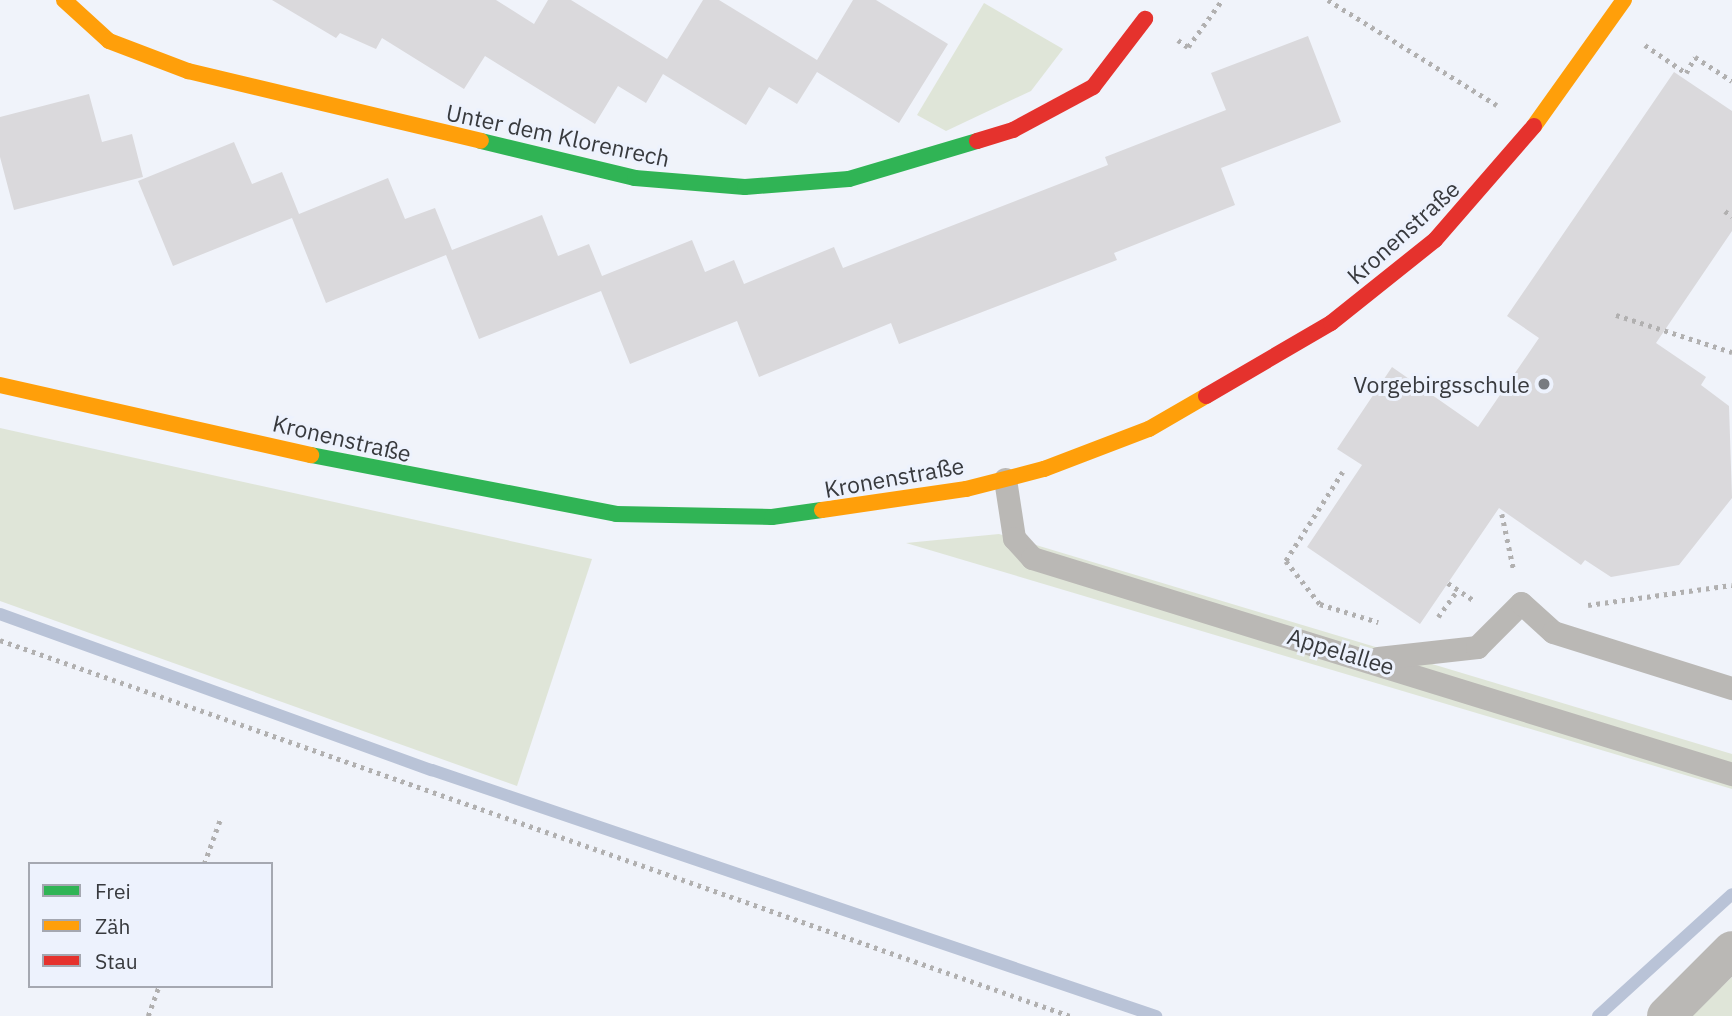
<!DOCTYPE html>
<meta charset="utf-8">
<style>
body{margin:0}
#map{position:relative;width:1732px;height:1016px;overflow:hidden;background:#f0f3fa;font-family:"IBM Plex Sans",sans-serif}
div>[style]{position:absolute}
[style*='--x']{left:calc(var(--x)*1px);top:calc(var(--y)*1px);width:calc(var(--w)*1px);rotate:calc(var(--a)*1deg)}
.green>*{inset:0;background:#dfe5d8}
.stream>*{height:12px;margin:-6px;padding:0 6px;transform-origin:6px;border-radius:6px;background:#b9c3d7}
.building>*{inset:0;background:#dad9dc}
.path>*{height:4.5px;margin-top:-2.25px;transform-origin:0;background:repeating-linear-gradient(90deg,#b1b0b0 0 3.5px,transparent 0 8.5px)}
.lane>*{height:23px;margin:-11.5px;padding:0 11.5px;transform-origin:11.5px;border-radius:11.5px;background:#bab8b5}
.street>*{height:38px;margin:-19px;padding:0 19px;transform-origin:19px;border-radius:19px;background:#bab8b5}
.fast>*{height:16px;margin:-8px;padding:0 8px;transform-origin:8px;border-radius:8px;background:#30b455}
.slow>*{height:16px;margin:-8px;padding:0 8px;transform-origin:8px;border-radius:8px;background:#ff9f0a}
.jam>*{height:16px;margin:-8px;padding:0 8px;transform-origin:8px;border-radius:8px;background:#e5322d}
.dots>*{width:19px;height:19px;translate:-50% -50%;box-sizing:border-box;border:4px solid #edf2fd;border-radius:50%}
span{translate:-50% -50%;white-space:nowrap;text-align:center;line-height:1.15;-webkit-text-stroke:6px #edf2fd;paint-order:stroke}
.street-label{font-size:23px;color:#383a3e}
.poi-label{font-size:23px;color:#383a3e}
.right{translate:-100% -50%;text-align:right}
.legend{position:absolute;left:28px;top:862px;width:245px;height:126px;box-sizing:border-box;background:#edf2fd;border:2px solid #a5a8b1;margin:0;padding:9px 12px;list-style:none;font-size:21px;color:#383a3e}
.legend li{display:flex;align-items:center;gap:14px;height:35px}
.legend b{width:35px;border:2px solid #a5a8b1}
</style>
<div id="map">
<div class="green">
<div style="clip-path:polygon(984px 3px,1063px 49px,1031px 91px,946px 131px,917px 115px)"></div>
<div style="clip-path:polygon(0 428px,592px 559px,517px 786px,0 601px)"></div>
<div style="clip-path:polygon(999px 534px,1732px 754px,1732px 789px,906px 543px)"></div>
<div style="clip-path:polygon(1732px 977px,1732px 1016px,1691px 1016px)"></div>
</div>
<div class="stream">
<div style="--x:0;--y:614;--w:459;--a:19.9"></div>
<div style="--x:432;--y:770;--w:765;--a:18.77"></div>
<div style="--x:1598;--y:1016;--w:181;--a:-42.3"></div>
</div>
<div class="building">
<div style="clip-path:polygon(272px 0,496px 0,534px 24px,548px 0,571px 0,667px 59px,703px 0,719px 0,817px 60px,853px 0,876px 0,948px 44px,899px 123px,817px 72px,797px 104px,769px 87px,746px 125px,663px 74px,646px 103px,618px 86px,595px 124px,485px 56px,464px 89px,382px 38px,376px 49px,340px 33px,336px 38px)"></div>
<div style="clip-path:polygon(1308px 36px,1341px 122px,1221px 168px,1235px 205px,1114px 253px,1117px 260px,899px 344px,891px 323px,759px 377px,737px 321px,630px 364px,601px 291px,479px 339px,446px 255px,326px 303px,292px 218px,173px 266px,138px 181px,234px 142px,252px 184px,282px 172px,299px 214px,388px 178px,405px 219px,435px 208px,452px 250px,542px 215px,558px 256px,589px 244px,602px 276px,692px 240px,705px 272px,734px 260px,744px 284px,834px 247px,843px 268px,1108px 165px,1105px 157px,1226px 110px,1211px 73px)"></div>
<div style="clip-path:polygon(1674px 72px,1732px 111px,1732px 231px,1656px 343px,1706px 377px,1701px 385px,1729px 406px,1732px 498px,1679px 565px,1611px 577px,1585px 560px,1581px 565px,1499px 508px,1420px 624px,1307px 547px,1362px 465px,1337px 449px,1392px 367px,1478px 427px,1539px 338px,1507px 316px)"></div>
<div style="clip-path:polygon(89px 94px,102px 142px,132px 134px,143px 177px,14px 210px,0 157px,0 117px)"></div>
</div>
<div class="path">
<div style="--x:1328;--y:0;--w:199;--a:31.9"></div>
<div style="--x:1178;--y:40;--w:12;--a:35"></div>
<div style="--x:1188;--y:47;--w:58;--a:-54.1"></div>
<div style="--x:1645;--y:45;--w:50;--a:34.3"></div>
<div style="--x:1686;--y:73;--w:18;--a:-61"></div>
<div style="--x:1695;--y:57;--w:44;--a:33"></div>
<div style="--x:1725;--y:211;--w:9;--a:36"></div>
<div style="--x:1616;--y:315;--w:122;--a:17.7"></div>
<div style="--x:1343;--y:472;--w:106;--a:122.6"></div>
<div style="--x:1286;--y:561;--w:55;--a:51.7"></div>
<div style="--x:1320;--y:604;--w:61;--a:17.2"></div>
<div style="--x:1502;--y:514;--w:58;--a:78.1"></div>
<div style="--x:1448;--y:583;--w:32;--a:34"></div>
<div style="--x:1588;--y:605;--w:145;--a:-7.9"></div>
<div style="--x:1438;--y:617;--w:34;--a:-54"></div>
<div style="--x:0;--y:640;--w:1134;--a:19.36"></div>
<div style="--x:204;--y:864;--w:47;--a:-70"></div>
<div style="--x:148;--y:1016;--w:32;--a:-70"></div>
</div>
<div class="lane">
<div style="--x:1005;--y:479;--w:60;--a:81.3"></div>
<div style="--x:1014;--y:538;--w:27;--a:48"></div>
<div style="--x:1032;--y:558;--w:733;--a:17.15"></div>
<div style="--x:1378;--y:658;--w:100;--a:-6.3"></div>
<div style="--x:1477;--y:647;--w:62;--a:-45"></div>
<div style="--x:1521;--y:603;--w:43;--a:42.2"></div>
<div style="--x:1553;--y:632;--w:188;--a:17.4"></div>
</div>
<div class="street">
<div style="--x:1666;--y:1016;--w:93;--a:-45"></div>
</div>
<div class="fast">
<div style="--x:481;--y:141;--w:158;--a:13.5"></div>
<div style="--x:635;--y:178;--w:110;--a:4.7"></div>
<div style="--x:745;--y:187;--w:104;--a:-4.4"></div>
<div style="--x:849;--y:179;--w:134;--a:-16.5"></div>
<div style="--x:311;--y:455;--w:311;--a:10.9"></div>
<div style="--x:616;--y:514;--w:156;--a:1.1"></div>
<div style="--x:772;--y:517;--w:50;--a:-8"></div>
</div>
<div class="slow">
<div style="--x:64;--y:0;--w:61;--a:42.3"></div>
<div style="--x:109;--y:41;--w:85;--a:20.8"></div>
<div style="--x:188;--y:71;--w:301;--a:13.4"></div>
<div style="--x:1534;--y:126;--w:155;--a:-54.5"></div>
<div style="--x:0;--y:385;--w:319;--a:12.7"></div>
<div style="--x:822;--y:510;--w:146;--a:-8.3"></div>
<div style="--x:966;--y:489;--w:81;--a:-14.4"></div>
<div style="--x:1044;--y:469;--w:112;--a:-20.9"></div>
<div style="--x:1149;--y:429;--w:66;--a:-30.1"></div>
</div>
<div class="jam">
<div style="--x:977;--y:141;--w:38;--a:-17"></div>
<div style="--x:1013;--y:130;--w:91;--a:-28.3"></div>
<div style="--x:1093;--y:87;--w:86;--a:-52.6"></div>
<div style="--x:1206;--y:396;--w:145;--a:-30.3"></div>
<div style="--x:1331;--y:323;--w:133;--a:-38.6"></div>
<div style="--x:1435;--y:240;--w:151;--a:-49"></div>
</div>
<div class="dots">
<div style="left:1544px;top:384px;background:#787b80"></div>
</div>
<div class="street-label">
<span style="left:558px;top:135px;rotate:12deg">Unter dem Klorenrech</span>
<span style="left:1403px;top:232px;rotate:-42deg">Kronenstraße</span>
<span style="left:342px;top:438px;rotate:13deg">Kronenstraße</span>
<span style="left:894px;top:477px;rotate:-10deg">Kronenstraße</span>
<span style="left:1341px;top:651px;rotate:17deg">Appelallee</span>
</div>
<div class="poi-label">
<span class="right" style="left:1530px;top:384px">Vorgebirgsschule</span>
</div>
<ul class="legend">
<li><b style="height:9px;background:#30b455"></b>Frei</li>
<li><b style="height:9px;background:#ff9f0a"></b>Zäh</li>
<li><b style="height:9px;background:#e5322d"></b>Stau</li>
</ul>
</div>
